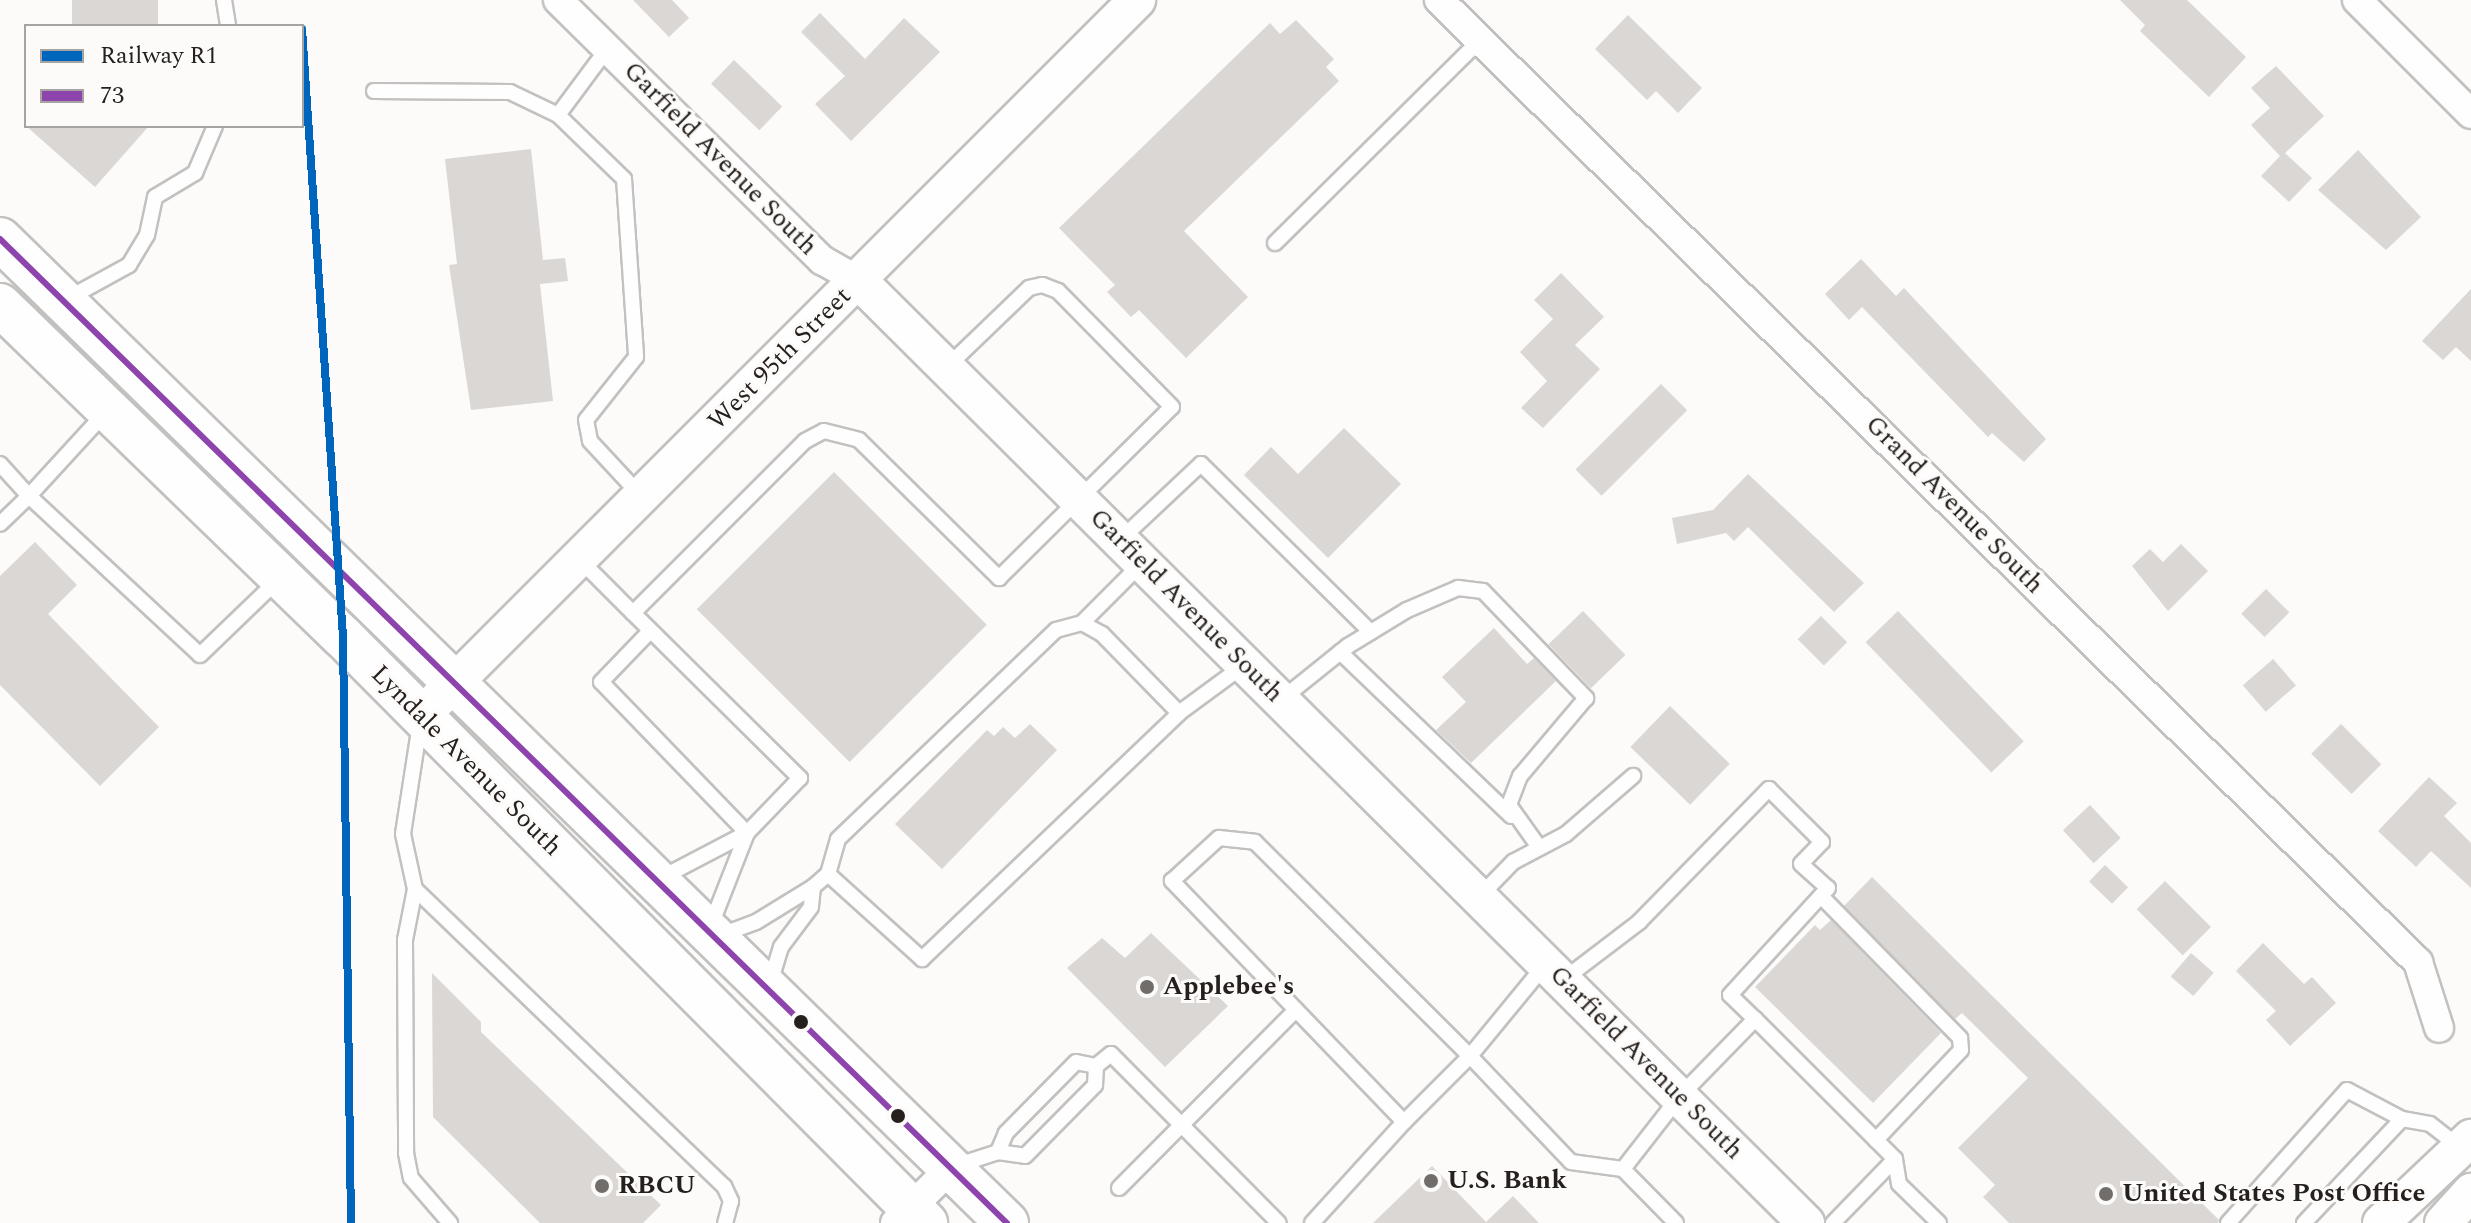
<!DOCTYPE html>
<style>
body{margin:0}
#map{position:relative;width:2471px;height:1223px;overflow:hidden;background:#fcfbfa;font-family:Spectral,serif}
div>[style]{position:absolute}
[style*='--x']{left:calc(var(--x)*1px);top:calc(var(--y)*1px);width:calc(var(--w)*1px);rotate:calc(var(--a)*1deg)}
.building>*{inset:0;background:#dad7d5;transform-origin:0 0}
.roads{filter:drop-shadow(2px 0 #c3c1bf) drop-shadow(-2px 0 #c3c1bf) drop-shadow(0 2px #c3c1bf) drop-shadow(0 -2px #c3c1bf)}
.service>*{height:14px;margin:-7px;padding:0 7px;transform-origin:7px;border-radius:7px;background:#fffefe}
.minor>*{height:28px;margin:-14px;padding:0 14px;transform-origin:14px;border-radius:14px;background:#fffefe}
.tertiary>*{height:36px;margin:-18px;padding:0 18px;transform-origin:18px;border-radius:18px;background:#fffefe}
.secondary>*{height:42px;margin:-21px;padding:0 21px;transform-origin:21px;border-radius:21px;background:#fffefe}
.bus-1>*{height:6px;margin:-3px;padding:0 3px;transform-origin:3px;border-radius:3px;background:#8e44ad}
.rail-1>*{height:8px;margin:-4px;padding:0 4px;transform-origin:4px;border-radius:4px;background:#0065bd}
.dots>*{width:22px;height:22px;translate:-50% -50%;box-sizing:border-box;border:4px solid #fdfbf9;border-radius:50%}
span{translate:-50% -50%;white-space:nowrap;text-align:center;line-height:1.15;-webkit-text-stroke:6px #fdfbf9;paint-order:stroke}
.street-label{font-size:26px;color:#25201d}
.poi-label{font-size:26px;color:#25201d;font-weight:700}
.left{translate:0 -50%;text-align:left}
.legend{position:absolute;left:24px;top:24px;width:280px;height:104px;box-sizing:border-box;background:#fdfbf9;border:2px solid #a7a3a1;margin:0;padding:10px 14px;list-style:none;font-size:24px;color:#25201d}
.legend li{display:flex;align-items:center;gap:16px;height:40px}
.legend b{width:40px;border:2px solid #a7a3a1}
</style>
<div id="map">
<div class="building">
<div style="left:72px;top:0;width:86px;height:26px"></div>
<div style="clip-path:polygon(633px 0,672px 0,689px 18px,669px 37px)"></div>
<div style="clip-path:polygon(2120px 0,2187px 0,2246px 57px,2209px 97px,2140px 31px,2145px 25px)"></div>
<div style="clip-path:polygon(820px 13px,865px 59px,904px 18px,940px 52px,851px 141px,815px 104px,845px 76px,801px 32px)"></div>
<div style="clip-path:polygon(1628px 15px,1702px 88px,1678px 113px,1656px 91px,1647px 100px,1595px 49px)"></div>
<div style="clip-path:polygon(1296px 20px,1334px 59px,1326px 67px,1339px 81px,1184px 231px,1248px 297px,1186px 358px,1139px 310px,1131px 317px,1107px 292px,1115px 285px,1059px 228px,1270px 23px,1280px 34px)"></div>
<div style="left:734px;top:60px;width:67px;height:33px;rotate:44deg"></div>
<div style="clip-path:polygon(2276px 66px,2324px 116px,2285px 153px,2312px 178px,2289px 202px,2261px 176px,2280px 156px,2251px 125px,2270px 108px,2251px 88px)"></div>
<div style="clip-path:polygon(26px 126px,149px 126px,95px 187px)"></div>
<div style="clip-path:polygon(531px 149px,543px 260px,565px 258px,568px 281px,540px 284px,553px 401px,471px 410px,449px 265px,457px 264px,445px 159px)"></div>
<div style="clip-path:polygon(2358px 150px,2421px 217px,2386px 250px,2318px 190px)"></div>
<div style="clip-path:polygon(1861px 259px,1896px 296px,1904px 288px,2046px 439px,2024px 462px,1992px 433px,1988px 437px,1862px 307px,1849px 320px,1825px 294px)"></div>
<div style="clip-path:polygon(1561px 273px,1604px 317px,1575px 345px,1600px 369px,1543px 428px,1521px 408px,1547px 381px,1520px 352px,1553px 319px,1534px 300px)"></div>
<div style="clip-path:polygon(2471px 289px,2471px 361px,2456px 347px,2443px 360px,2422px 341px)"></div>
<div style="left:1661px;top:384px;width:37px;height:121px;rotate:45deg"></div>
<div style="clip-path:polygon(1344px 428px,1401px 484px,1328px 558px,1244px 475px,1271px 447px,1298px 474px)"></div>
<div style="left:834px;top:472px;width:216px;height:194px;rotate:45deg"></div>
<div style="clip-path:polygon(1748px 474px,1864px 583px,1834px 612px,1748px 527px,1734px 541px,1726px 533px,1677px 544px,1672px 518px,1713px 510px)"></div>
<div style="clip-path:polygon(35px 542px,77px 585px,48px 614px,159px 727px,100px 786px,0 685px,0 576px)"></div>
<div style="clip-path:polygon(2181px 544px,2208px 571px,2168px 611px,2132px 566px,2150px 549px,2163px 562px)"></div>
<div style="left:2266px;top:589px;width:33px;height:35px;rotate:45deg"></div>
<div style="left:1583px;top:611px;width:61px;height:48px;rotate:46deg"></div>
<div style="left:1898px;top:611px;width:181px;height:45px;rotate:46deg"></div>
<div style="left:1821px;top:616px;width:37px;height:33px;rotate:45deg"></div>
<div style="clip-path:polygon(1494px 628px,1527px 664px,1534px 658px,1556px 681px,1471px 763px,1436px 730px,1466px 702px,1442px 677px)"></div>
<div style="left:2273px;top:659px;width:35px;height:40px;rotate:49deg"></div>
<div style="left:1670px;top:706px;width:83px;height:57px;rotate:44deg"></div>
<div style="clip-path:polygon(1030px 724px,1057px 750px,942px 869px,895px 824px,987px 730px,994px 736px,1003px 727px,1015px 738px)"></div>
<div style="left:2341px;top:724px;width:57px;height:42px;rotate:45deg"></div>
<div style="clip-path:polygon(2429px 777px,2457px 803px,2444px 816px,2471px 843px,2471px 888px,2431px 851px,2416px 867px,2378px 831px)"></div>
<div style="left:2090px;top:805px;width:45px;height:37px;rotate:47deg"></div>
<div style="left:2105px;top:865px;width:32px;height:23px;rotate:44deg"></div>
<div style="clip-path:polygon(1872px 877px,2219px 1220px,2218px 1223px,2009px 1223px,1983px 1197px,1995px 1185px,1958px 1148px,2028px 1078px,1962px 1013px,1955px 1019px,1844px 906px)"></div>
<div style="left:2165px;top:881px;width:65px;height:40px;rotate:45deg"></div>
<div style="clip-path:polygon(1831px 920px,1941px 1033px,1873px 1103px,1755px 987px,1815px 925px,1820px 930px)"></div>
<div style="clip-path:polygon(1151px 933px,1228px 1006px,1165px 1067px,1067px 968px,1102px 938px,1125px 958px)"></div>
<div style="clip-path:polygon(2263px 943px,2304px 984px,2312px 977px,2336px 1003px,2290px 1046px,2266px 1020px,2276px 1011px,2236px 971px)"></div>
<div style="left:2191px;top:953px;width:30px;height:31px;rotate:41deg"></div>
<div style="clip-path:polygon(432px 973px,481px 1022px,481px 1032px,661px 1205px,643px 1223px,540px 1223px,433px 1117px)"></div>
<div style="clip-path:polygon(1432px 1166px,1486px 1222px,1513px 1196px,1539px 1223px,1373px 1223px)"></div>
</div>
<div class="roads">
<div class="service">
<div style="--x:224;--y:0;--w:26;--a:81"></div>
<div style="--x:374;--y:91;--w:136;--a:0.4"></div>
<div style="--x:510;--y:92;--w:53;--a:25.6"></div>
<div style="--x:558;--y:115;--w:92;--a:44.1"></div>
<div style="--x:624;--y:179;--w:178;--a:86.1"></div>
<div style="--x:636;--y:357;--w:80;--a:128.4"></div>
<div style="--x:586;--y:420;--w:21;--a:79"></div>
<div style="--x:590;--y:441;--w:72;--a:47.2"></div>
<div style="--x:558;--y:115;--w:82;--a:-53.4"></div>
<div style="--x:1275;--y:243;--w:289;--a:-44.7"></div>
<div style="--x:67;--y:299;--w:71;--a:-28.7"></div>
<div style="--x:129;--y:265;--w:35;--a:-59"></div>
<div style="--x:147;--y:235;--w:39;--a:-78"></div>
<div style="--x:155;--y:197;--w:47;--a:-31"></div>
<div style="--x:195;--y:173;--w:51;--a:-66.9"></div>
<div style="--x:105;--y:413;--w:113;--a:132.5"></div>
<div style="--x:29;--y:496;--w:233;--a:42.9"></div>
<div style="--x:200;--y:655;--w:108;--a:-43.9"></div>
<div style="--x:0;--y:464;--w:43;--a:47.8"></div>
<div style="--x:29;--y:496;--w:40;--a:136"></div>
<div style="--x:1120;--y:540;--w:111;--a:-43.2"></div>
<div style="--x:1201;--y:464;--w:239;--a:44.7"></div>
<div style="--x:579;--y:559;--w:76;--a:45"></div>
<div style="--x:633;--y:613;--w:243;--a:-45"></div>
<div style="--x:805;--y:441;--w:21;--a:-28"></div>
<div style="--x:824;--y:431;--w:36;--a:14"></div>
<div style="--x:859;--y:440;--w:197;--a:44.6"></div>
<div style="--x:999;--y:578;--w:243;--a:-44.7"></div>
<div style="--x:1172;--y:407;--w:163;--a:-134.5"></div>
<div style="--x:1058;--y:291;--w:17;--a:-159"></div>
<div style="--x:1042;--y:285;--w:13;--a:167"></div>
<div style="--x:1029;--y:288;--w:114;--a:136.1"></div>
<div style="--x:633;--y:613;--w:235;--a:44.7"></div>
<div style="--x:800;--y:778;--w:76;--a:133.9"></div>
<div style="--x:747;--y:833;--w:210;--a:-134"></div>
<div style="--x:601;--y:682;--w:71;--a:-46.1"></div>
<div style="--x:1082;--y:623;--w:83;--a:-45"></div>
<div style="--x:1340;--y:652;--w:237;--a:43.8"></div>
<div style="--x:1282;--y:699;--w:85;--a:-38.8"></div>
<div style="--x:1348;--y:646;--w:69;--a:-31.4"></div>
<div style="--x:1407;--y:610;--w:56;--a:-23.3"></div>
<div style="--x:1458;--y:588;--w:25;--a:7"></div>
<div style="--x:1483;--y:591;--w:149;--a:46.1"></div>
<div style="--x:1586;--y:698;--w:102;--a:130.2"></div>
<div style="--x:1520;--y:776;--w:31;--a:111"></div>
<div style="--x:1509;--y:805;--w:52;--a:54.5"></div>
<div style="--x:420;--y:724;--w:111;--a:98.8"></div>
<div style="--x:403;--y:834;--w:56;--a:77.7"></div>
<div style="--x:415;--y:889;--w:429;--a:43.9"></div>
<div style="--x:724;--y:1186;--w:17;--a:65"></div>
<div style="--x:731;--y:1201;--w:23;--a:105"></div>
<div style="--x:1219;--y:838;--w:36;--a:6"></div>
<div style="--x:1255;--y:842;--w:303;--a:44.9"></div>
<div style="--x:1470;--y:1056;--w:93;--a:135"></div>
<div style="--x:1404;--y:1122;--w:335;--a:-133.9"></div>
<div style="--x:1172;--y:881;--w:64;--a:-42.5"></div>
<div style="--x:828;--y:874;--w:36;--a:-74"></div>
<div style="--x:838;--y:839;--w:302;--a:-43.8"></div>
<div style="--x:1056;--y:630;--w:27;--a:-15"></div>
<div style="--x:1082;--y:623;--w:23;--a:29"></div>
<div style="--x:1102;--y:634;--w:110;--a:45.7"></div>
<div style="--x:661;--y:878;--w:97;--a:-27.6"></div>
<div style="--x:747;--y:833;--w:99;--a:111.4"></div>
<div style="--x:813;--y:887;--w:20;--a:-41"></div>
<div style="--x:828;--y:874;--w:127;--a:42.1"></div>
<div style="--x:922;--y:959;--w:356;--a:-43.7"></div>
<div style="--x:1179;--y:713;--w:81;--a:-36.4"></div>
<div style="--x:415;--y:889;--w:52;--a:101.1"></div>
<div style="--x:405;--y:940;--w:213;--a:89.7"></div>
<div style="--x:406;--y:1153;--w:25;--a:79"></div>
<div style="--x:411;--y:1178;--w:60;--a:49.1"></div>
<div style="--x:1821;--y:896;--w:199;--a:45.6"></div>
<div style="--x:1960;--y:1038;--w:12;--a:85"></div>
<div style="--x:1961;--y:1050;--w:124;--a:133.4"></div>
<div style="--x:1479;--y:897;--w:49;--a:-45.8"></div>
<div style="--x:1513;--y:862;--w:60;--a:-27.8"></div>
<div style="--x:1566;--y:834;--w:89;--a:-40.9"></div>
<div style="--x:718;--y:936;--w:40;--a:-20.2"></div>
<div style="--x:756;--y:922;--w:67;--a:-31.6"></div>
<div style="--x:813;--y:887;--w:20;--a:96"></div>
<div style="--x:811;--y:907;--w:50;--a:126.9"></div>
<div style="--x:781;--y:947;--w:38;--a:107"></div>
<div style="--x:1544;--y:966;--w:117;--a:129.4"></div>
<div style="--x:1470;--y:1056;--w:146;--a:46.4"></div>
<div style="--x:1571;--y:1162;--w:52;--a:7.7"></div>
<div style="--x:1563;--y:980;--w:96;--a:-37.3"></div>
<div style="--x:1639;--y:922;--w:186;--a:-45.7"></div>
<div style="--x:1769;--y:789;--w:75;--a:45"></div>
<div style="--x:1822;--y:842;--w:30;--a:134"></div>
<div style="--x:1801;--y:864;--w:36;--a:42"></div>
<div style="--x:1828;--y:888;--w:145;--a:132.5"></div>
<div style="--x:1730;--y:995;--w:35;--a:44"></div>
<div style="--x:1096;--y:1066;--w:19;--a:-39"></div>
<div style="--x:1111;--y:1054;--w:238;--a:45.2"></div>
<div style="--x:955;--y:1166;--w:45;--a:-18"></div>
<div style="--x:998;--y:1152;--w:27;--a:8"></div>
<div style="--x:1025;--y:1156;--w:100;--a:-45.4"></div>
<div style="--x:1095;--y:1085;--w:19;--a:-87"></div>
<div style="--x:1096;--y:1066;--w:20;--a:-169"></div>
<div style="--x:1076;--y:1062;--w:100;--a:134.6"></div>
<div style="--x:1006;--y:1133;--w:21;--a:113"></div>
<div style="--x:1119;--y:1188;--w:251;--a:-45.2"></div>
<div style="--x:1312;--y:1223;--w:137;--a:-47.7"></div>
<div style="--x:1676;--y:1223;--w:76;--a:-134.5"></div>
<div style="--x:1623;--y:1169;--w:91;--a:-52.1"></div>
<div style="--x:1679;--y:1097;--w:109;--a:-45.7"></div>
<div style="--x:1755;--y:1019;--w:198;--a:45"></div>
<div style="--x:1895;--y:1159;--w:25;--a:81"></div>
<div style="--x:1899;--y:1184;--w:56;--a:44.3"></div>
<div style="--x:1833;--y:1223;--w:89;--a:-45.9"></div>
<div style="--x:2228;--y:1223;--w:178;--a:-48.2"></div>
<div style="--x:2347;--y:1090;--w:62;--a:27.8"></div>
<div style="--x:2304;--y:1223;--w:143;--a:-46.7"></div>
<div style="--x:2402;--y:1119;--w:28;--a:10"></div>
<div style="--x:2430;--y:1124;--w:37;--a:38"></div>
</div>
<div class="minor">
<div style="--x:558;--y:0;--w:371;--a:44.6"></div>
<div style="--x:822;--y:260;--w:43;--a:29.6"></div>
<div style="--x:1439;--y:0;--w:1373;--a:44.5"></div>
<div style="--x:2418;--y:962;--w:69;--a:72.3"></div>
<div style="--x:2357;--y:0;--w:161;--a:45"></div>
<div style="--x:895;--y:1223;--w:78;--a:-44.5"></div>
</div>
<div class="tertiary">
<div style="--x:859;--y:281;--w:1336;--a:44.85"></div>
<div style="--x:421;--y:716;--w:1013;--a:-45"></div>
<div style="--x:2381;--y:1223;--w:124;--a:-43.4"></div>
<div style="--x:2443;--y:1223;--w:42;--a:-47.9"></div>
</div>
<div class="secondary">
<div style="--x:0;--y:239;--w:1408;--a:44.34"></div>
<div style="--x:0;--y:305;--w:477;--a:44.1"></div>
<div style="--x:343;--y:637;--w:827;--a:45.15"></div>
</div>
</div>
<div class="bus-1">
<div style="--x:0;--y:239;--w:1408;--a:44.34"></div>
</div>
<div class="rail-1">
<div style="--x:302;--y:29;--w:609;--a:86.14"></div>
<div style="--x:343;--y:637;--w:586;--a:89.22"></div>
</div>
<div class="dots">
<div style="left:1147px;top:987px;background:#706d6a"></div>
<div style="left:801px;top:1022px;background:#25201d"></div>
<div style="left:898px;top:1116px;background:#25201d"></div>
<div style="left:1431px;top:1181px;background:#706d6a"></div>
<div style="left:602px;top:1186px;background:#706d6a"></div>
<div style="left:2106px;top:1194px;background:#706d6a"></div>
</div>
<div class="street-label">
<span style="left:720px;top:159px;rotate:45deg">Garfield Avenue South</span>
<span style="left:780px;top:359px;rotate:-45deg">West 95th Street</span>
<span style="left:1954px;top:505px;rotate:45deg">Grand Avenue South</span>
<span style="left:1186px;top:606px;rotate:45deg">Garfield Avenue South</span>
<span style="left:466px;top:761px;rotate:45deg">Lyndale Avenue South</span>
<span style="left:1646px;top:1063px;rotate:45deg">Garfield Avenue South</span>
</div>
<div class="poi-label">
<span class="left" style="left:1163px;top:987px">Applebee's</span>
<span class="left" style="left:1447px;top:1181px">U.S. Bank</span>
<span class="left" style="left:618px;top:1186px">RBCU</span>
<span class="left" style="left:2122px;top:1194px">United States Post Office</span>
</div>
<ul class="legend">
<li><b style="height:10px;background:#0065bd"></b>Railway R1</li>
<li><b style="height:10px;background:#8e44ad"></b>73</li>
</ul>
</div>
